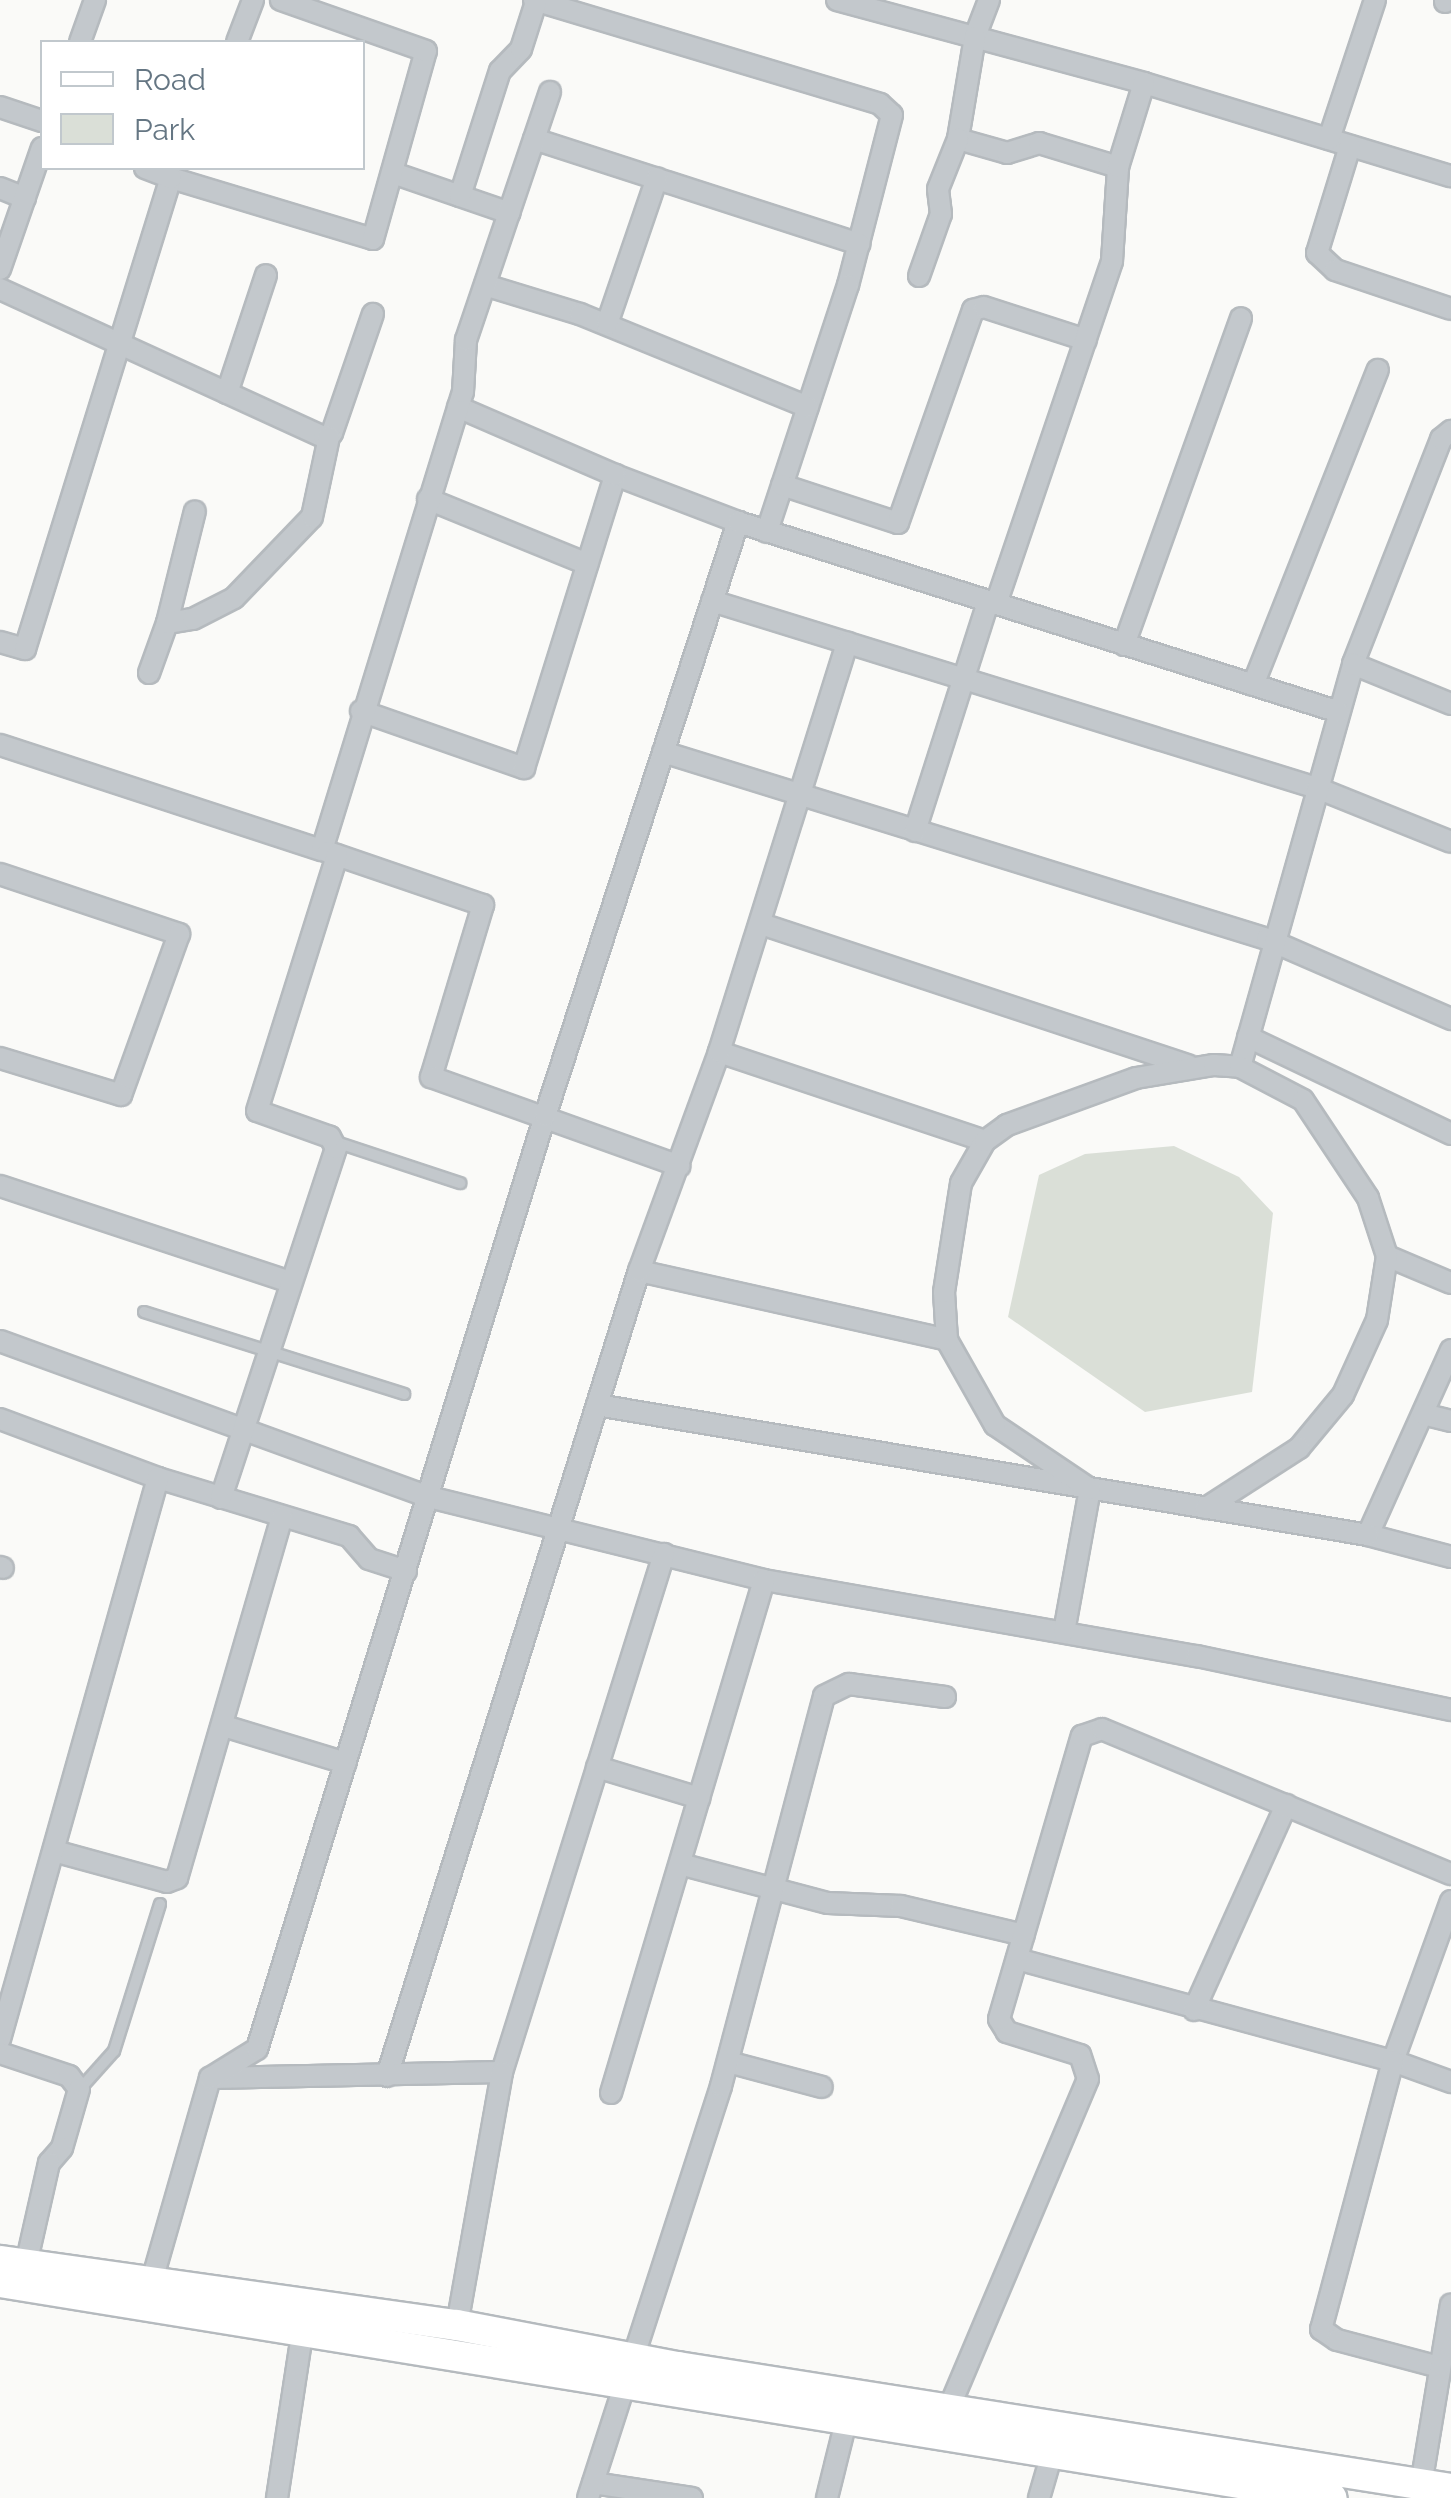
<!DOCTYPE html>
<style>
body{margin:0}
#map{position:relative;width:1451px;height:2498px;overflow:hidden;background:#fafaf8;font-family:Raleway,sans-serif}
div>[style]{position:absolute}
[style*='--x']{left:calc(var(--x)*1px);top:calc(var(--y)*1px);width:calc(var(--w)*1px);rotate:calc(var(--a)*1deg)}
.green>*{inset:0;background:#dadfd7}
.roads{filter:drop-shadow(2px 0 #b5babe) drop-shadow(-2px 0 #b5babe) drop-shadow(0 2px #b5babe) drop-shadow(0 -2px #b5babe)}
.lane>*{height:10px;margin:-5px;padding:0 5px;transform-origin:5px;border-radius:5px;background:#c3c8cc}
.street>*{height:20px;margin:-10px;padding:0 10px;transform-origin:10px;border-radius:10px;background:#c3c8cc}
.primary>*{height:30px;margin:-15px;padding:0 15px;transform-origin:15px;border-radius:15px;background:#fff}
span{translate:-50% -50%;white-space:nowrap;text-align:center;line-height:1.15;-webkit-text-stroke:10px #fff;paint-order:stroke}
.legend{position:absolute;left:40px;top:40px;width:325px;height:130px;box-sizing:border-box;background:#fff;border:2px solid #c1c8cd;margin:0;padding:12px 18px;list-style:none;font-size:30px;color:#657683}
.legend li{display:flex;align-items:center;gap:20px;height:50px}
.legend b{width:50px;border:2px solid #c1c8cd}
</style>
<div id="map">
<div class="green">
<div style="clip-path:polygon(1174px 1146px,1239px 1177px,1273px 1213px,1252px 1392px,1145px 1412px,1008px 1317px,1039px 1175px,1085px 1154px)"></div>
</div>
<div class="roads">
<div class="lane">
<div style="--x:336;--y:1142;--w:131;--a:18.3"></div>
<div style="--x:144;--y:1312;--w:273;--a:17.5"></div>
<div style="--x:80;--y:2089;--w:51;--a:-48.2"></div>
<div style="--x:114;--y:2051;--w:154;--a:-72.6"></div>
</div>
<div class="street">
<div style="--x:534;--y:0;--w:361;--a:16.7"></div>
<div style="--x:880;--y:104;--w:16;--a:43"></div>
<div style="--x:892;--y:115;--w:176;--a:104.5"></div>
<div style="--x:848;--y:285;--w:260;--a:108.2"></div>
<div style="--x:837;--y:0;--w:318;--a:15.1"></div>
<div style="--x:1144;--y:83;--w:321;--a:16.9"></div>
<div style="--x:989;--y:0;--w:40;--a:111"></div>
<div style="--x:975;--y:37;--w:103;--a:99.5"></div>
<div style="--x:958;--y:139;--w:51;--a:15.9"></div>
<div style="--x:1007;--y:153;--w:34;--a:-17"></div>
<div style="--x:1039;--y:143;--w:83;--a:16.9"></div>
<div style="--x:1445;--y:2;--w:2;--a:-90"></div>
<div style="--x:80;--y:42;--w:45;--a:-70.3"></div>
<div style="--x:237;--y:42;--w:45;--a:-69.1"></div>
<div style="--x:0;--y:107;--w:44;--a:18.4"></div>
<div style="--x:534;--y:139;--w:342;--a:17.9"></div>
<div style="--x:1329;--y:139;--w:146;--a:-71.7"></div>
<div style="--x:1350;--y:146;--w:112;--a:107.1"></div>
<div style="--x:1317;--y:253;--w:25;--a:43"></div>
<div style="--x:1335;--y:270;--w:122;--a:18.6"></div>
<div style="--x:396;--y:174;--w:120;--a:19"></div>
<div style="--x:171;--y:178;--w:211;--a:16.8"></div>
<div style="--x:373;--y:239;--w:195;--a:-74.3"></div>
<div style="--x:426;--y:51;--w:154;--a:-160.6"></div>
<div style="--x:0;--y:188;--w:27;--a:22"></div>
<div style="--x:460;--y:196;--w:131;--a:-72.3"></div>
<div style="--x:500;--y:71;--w:30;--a:-46"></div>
<div style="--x:521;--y:49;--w:49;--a:-72.3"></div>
<div style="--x:0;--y:269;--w:128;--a:-70.9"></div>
<div style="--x:919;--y:276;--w:66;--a:-70.5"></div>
<div style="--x:941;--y:214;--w:25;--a:-97"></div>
<div style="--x:938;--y:189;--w:54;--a:-68.2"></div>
<div style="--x:485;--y:285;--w:99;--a:17"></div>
<div style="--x:580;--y:314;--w:246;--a:22.2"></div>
<div style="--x:0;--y:289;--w:356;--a:24.6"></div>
<div style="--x:324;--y:437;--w:9;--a:-27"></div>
<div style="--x:332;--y:433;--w:126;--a:-71"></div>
<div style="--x:607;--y:324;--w:154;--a:-71.1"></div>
<div style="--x:227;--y:393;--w:124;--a:-71.7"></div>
<div style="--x:615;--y:475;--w:132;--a:20.9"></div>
<div style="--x:782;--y:485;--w:122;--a:18.1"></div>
<div style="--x:898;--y:523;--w:226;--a:-70.6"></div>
<div style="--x:973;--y:310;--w:11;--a:-15"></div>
<div style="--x:984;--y:307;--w:107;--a:17.9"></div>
<div style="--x:428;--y:499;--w:172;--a:22.2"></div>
<div style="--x:712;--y:601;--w:633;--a:17.18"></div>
<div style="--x:1317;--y:788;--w:144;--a:21.9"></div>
<div style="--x:996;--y:604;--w:362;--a:-71.3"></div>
<div style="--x:1112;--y:261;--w:94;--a:-86.3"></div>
<div style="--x:1118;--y:167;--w:88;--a:-72.8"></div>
<div style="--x:167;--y:623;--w:115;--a:-76"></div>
<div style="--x:0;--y:642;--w:26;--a:16"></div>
<div style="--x:25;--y:649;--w:493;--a:-72.8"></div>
<div style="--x:171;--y:178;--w:28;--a:-159"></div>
<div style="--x:1124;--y:645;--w:347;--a:-70.3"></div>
<div style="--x:1353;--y:664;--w:242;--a:-68.6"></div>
<div style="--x:1441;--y:439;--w:13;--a:-39"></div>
<div style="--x:149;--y:673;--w:53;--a:-70.2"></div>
<div style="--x:167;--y:623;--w:26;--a:-9"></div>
<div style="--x:193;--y:619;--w:46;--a:-27.1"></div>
<div style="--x:234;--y:598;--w:112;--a:-46.1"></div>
<div style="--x:312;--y:517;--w:82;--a:-78"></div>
<div style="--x:1253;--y:685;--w:339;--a:-68.4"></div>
<div style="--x:361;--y:711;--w:173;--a:19.3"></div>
<div style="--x:524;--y:768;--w:307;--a:-72.7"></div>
<div style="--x:615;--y:475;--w:171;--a:-156.6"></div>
<div style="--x:0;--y:745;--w:339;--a:18.1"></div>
<div style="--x:322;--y:850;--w:479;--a:-72.9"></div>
<div style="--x:463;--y:392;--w:52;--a:-86.7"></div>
<div style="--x:466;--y:340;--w:262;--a:-71.3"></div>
<div style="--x:663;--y:752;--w:632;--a:17.2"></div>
<div style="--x:1267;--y:939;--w:201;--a:23.5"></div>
<div style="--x:915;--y:831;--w:240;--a:-72.3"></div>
<div style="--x:328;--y:852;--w:164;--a:18.9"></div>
<div style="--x:483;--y:905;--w:180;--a:106.8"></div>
<div style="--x:431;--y:1077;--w:264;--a:19.7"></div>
<div style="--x:0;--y:874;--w:189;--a:18.5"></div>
<div style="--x:179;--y:934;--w:171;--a:109.8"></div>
<div style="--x:121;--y:1095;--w:127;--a:-163"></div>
<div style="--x:761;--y:924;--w:450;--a:18.3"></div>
<div style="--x:1248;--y:1037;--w:225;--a:25.5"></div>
<div style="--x:719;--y:1052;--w:280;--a:18.5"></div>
<div style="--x:1240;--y:1067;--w:419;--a:-74.3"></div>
<div style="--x:1353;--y:664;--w:106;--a:22.2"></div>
<div style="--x:0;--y:1186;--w:306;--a:18.3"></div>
<div style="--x:1387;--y:1256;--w:69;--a:22.9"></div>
<div style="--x:639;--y:1271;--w:316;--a:12.6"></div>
<div style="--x:0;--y:1341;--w:456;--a:20"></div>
<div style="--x:429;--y:1497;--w:345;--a:13.9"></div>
<div style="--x:764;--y:1580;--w:440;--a:10"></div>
<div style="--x:1197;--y:1656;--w:260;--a:12"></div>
<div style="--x:1451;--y:1350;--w:203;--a:114.2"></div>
<div style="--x:1368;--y:1535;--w:86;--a:14.8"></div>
<div style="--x:597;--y:1405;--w:782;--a:9.57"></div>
<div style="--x:1423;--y:1414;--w:29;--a:14"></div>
<div style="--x:0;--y:1419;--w:169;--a:20.5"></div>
<div style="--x:158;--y:1478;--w:200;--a:16.9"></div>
<div style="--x:349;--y:1536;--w:30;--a:49"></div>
<div style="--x:369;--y:1559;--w:39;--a:18"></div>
<div style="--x:221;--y:1498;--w:368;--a:-71.8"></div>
<div style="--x:336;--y:1148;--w:13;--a:-119"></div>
<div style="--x:330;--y:1137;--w:77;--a:-160.4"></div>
<div style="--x:257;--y:1111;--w:268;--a:-72.6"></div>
<div style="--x:0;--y:1567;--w:3;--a:18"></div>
<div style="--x:1064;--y:1632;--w:145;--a:-79.7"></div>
<div style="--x:1090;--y:1489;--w:115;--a:-146"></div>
<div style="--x:995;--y:1425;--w:98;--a:-119.5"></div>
<div style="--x:947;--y:1340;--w:48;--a:-93.6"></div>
<div style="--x:944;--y:1292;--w:110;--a:-81.1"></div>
<div style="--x:961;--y:1183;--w:48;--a:-60.3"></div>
<div style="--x:985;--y:1141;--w:27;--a:-36"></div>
<div style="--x:1007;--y:1125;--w:137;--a:-20"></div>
<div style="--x:1136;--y:1078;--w:79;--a:-9.5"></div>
<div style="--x:1214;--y:1065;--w:26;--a:4"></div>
<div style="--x:1240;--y:1067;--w:71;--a:27.6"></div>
<div style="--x:1303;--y:1100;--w:118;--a:56.4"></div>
<div style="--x:1368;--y:1198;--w:61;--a:71.9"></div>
<div style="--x:1387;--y:1256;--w:65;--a:98.9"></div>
<div style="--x:1377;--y:1320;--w:82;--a:114.4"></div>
<div style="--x:1343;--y:1395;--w:69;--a:129.7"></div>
<div style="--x:1299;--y:1448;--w:111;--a:147.2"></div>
<div style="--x:224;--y:1726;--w:127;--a:16.9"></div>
<div style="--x:597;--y:1767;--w:107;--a:16.9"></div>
<div style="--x:54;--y:1851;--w:117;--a:15.3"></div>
<div style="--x:167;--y:1882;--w:11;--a:-22"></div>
<div style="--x:177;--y:1878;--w:376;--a:-73.8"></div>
<div style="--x:680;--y:1864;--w:153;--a:14.8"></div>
<div style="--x:828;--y:1903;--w:73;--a:2.4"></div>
<div style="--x:901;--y:1906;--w:126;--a:13.3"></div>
<div style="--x:1451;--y:1901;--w:170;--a:109.9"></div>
<div style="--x:1393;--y:2061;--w:62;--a:19.9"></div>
<div style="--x:1017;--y:1959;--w:390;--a:15.2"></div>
<div style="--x:1393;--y:2061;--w:278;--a:105"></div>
<div style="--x:1321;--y:2329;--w:19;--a:35"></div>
<div style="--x:1337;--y:2340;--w:106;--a:14.8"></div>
<div style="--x:1194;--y:2010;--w:225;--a:-65.8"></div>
<div style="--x:0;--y:2039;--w:583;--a:-74.27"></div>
<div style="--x:0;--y:2053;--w:73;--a:18.4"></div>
<div style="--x:69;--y:2076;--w:16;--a:52"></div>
<div style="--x:79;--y:2089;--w:61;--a:106.1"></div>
<div style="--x:62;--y:2148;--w:20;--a:131"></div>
<div style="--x:49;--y:2163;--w:104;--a:102.8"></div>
<div style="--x:728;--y:2062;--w:97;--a:14.9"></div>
<div style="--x:387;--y:2076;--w:844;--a:-72.62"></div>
<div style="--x:639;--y:1271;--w:233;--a:-69.9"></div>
<div style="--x:719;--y:1052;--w:429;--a:-72.6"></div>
<div style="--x:210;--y:2078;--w:292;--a:-1.2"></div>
<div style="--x:502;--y:2072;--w:543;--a:-72.63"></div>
<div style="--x:611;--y:2093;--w:535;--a:-73.39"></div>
<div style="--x:149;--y:2291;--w:222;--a:-74"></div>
<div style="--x:210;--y:2078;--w:55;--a:-31.7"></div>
<div style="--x:257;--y:2049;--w:976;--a:-72.85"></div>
<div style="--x:545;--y:1116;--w:625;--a:-72"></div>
<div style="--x:738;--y:522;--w:630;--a:17.54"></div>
<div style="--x:457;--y:2325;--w:257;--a:-79.9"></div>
<div style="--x:949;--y:2408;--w:357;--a:-67.1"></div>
<div style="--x:1088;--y:2079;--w:25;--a:-108"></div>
<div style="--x:1080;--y:2055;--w:77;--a:-162.5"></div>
<div style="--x:1007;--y:2032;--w:15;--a:-122"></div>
<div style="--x:999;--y:2019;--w:295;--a:-73.7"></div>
<div style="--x:1082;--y:1736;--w:21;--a:-19"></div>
<div style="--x:1102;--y:1729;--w:378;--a:22.6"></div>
<div style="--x:593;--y:2483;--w:100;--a:8.6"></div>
<div style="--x:1421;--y:2485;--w:183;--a:-80.6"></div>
<div style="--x:277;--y:2498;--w:171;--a:-81.3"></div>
<div style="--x:588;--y:2498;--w:433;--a:-72.1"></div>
<div style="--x:721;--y:2086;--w:403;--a:-75.2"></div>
<div style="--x:824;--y:1696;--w:28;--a:-26"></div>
<div style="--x:849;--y:1684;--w:97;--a:7.7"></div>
<div style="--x:827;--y:2498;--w:83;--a:-76.1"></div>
<div style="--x:1039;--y:2498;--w:60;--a:-73.7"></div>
</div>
<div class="primary">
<div style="--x:0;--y:2261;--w:461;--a:8"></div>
<div style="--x:457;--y:2325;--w:225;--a:10.8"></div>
<div style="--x:678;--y:2367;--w:783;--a:8.97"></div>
<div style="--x:0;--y:2282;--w:1349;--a:9.21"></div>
</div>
</div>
<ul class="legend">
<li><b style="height:12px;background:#fff"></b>Road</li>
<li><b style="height:28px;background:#dadfd7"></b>Park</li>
</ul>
</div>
